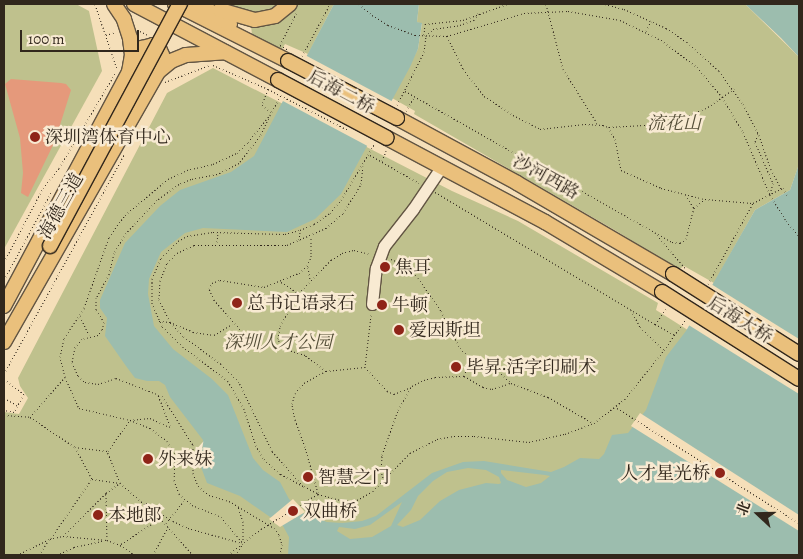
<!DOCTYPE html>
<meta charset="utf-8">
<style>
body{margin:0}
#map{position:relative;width:803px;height:559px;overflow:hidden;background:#f5dfb9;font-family:Alegreya,"Noto Serif SC",serif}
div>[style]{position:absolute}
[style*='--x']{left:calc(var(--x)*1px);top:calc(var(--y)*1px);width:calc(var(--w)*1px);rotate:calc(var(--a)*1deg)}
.green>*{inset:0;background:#bfc18d}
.water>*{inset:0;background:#9cbdae}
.pier>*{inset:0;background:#f5dfb9;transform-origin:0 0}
.building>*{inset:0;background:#e5997b}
.path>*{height:1px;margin-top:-0.5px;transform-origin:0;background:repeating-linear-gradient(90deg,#31271c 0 1px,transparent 0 3.5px)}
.roads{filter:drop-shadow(1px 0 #625543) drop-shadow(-1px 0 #625543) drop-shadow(0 1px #625543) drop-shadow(0 -1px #625543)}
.minor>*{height:11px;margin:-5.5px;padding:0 5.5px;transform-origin:5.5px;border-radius:5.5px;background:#f8ead2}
.major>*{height:14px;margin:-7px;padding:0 7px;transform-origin:7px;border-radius:7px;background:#eac07c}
.path-bridge>*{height:1px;margin-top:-0.5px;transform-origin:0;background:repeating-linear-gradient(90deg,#31271c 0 1px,transparent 0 3.5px)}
.bridges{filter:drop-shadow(1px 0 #31271c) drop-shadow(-1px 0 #31271c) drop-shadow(0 1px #31271c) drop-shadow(0 -1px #31271c)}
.major-bridge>*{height:14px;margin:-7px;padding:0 7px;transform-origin:7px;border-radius:7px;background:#eac07c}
.dots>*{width:14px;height:14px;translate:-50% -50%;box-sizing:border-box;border:2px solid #f8ead2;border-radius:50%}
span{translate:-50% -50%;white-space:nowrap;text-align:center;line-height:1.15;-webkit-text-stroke:5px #f8ead2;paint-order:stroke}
.street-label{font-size:18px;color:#31271c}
.park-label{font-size:18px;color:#544e38;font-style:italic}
.poi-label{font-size:18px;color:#31271c}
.left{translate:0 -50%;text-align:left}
.right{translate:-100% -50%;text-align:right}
.frame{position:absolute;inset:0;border:5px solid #31271c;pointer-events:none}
.north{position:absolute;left:733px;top:489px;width:50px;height:50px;-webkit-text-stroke:4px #f8ead2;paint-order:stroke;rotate:291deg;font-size:14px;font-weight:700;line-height:20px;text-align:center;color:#31271c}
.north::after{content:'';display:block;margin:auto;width:18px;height:22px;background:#31271c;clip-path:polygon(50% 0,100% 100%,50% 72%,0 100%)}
.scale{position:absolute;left:20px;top:30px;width:119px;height:22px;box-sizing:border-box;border:2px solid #31271c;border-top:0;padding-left:6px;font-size:15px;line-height:18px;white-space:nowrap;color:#31271c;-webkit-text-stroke:4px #f8ead2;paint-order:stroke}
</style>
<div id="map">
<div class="green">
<div style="clip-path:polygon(4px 4px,76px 4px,89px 11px,102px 71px,4px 249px)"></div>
<div style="clip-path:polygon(214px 4px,334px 4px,308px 54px,285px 44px,281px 51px,252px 35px,251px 25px)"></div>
<div style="clip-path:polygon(419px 4px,745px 4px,799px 57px,799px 164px,790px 190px,755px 210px,714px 283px,684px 266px,678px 270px,618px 232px,414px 114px,415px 111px,392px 98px,418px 49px,422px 24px,417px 22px)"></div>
<div style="clip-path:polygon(213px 68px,452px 191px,518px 221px,658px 303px,656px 310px,799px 400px,799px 555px,4px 555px,4px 412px,19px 414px,28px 398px,20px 386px,18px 378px,167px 93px)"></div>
</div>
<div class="water">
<div style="clip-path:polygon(evenodd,334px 4px,419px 4px,417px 22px,422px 23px,418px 49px,410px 67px,341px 194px,315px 219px,287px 232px,203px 228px,185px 233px,161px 252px,149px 279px,148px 294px,154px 326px,173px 349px,212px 379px,228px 395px,253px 458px,263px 470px,280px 482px,289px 499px,302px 513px,327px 522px,342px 523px,362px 521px,376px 516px,432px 473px,463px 462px,484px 461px,551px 472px,564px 467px,580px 458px,599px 459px,604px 454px,612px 435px,628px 433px,646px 410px,666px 357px,686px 331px,755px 210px,790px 190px,799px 164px,799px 555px,288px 555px,289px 537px,283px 526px,240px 496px,207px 483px,201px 467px,203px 440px,170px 397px,165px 385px,159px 381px,147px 381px,135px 378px,126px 366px,105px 336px,107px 318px,100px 308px,100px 300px,125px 243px,160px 206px,180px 190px,231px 172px,254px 156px,334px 4px,468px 468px,486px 470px,499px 477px,501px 483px,499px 484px,486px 483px,459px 490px,440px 501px,420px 520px,403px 527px,397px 525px,411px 510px,418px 496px,433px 481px,447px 472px,468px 468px,334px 4px,501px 470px,545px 475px,550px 476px,541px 483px,526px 487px,507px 480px,501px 473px,501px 470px,334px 4px,402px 502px,391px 526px,372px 537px,350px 539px,337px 531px,339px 527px,355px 529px,370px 525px,402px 502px)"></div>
<div style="clip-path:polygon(745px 4px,799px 4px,799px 57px,781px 38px)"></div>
</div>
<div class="pier">
<div style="left:305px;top:55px;width:99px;height:51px;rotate:28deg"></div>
<div style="clip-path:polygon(711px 284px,799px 339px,799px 394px,687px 324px)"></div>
<div style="clip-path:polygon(640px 413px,799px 515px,799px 531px,631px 426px)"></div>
<div style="clip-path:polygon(293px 499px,305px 512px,280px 527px,269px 519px)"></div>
</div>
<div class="building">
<div style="clip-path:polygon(11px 79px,61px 83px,66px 84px,71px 90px,55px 141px,28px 197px,21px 193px,23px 173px,20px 138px,5px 84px)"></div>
</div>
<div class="path">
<div style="--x:95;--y:4;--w:69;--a:71.3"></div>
<div style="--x:359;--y:4;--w:17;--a:40"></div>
<div style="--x:372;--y:15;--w:19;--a:32"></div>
<div style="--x:388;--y:25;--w:29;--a:20"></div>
<div style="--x:415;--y:35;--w:32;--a:2"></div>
<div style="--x:447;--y:36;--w:80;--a:-16.6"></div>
<div style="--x:524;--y:13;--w:44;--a:-2.6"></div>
<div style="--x:568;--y:11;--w:53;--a:9.8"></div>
<div style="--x:620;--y:20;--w:46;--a:26"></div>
<div style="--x:661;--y:40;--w:45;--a:36.9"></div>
<div style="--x:697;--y:67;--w:39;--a:50"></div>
<div style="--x:722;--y:97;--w:41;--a:59"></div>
<div style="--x:743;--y:132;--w:69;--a:66.8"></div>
<div style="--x:770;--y:195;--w:31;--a:58"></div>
<div style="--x:786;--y:221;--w:20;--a:49"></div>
<div style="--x:546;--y:4;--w:67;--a:75.3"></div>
<div style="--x:563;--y:69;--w:64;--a:57.8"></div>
<div style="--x:605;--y:4;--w:20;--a:15"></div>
<div style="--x:624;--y:9;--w:46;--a:24.3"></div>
<div style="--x:666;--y:28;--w:25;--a:34"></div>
<div style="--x:687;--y:42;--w:43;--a:42.2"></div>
<div style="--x:719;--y:71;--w:41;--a:54"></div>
<div style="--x:743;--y:104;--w:34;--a:63"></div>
<div style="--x:758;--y:134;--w:9;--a:111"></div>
<div style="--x:755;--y:142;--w:45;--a:66.3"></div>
<div style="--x:773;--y:183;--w:11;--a:105"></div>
<div style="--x:140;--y:31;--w:9;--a:27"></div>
<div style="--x:646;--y:31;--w:11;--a:-63"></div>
<div style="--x:106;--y:35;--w:10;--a:-17"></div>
<div style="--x:424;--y:35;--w:11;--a:-85"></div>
<div style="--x:425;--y:24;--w:38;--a:-6"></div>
<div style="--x:463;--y:20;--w:47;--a:-20"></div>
<div style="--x:447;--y:36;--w:37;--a:64"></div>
<div style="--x:463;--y:69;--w:34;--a:52"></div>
<div style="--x:484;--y:96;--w:35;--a:33"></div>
<div style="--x:513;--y:115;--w:30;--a:27"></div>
<div style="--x:540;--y:129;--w:45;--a:-6.3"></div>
<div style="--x:585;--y:124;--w:18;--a:3"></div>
<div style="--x:603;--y:125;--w:5;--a:22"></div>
<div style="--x:608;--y:127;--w:14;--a:60"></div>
<div style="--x:615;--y:139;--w:32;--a:79"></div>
<div style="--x:621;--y:170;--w:44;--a:24.2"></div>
<div style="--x:661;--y:188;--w:44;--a:14.3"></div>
<div style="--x:280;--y:45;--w:36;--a:-63"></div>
<div style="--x:302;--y:56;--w:59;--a:-61.7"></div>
<div style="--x:213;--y:65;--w:60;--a:23.6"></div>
<div style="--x:268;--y:89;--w:17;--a:111"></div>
<div style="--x:262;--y:105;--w:11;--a:38"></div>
<div style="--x:165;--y:82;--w:48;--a:-20.7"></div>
<div style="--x:405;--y:91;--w:307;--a:29.5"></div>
<div style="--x:672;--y:242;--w:8;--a:7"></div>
<div style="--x:680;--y:243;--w:7;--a:-34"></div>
<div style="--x:686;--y:239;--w:32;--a:-76"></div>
<div style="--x:694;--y:208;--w:14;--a:-39"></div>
<div style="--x:705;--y:199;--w:47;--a:4.9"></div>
<div style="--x:397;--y:105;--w:59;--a:-63"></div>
<div style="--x:424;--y:52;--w:16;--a:-83"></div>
<div style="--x:426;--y:36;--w:10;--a:-45"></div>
<div style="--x:433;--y:29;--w:27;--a:-8"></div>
<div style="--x:460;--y:25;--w:15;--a:-20"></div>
<div style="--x:474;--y:20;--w:9;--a:-58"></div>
<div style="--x:406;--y:111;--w:16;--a:-60"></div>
<div style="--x:270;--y:115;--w:23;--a:115"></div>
<div style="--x:260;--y:136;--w:34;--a:128"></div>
<div style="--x:239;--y:163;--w:25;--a:153"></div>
<div style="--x:217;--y:174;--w:26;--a:169"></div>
<div style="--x:191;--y:179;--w:13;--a:157"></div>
<div style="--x:179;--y:184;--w:27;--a:144"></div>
<div style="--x:157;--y:200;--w:45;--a:133.2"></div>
<div style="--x:126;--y:233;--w:23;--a:121"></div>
<div style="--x:114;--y:253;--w:22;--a:103"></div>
<div style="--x:109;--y:274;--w:27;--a:118"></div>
<div style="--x:96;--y:298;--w:12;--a:90"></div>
<div style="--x:96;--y:310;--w:14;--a:56"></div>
<div style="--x:104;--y:322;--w:8;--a:104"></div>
<div style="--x:102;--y:330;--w:6;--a:129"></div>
<div style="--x:98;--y:335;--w:16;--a:166"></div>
<div style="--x:82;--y:339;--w:11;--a:131"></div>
<div style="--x:75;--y:347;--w:15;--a:101"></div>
<div style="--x:72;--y:362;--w:15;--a:67"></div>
<div style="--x:78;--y:376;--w:9;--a:41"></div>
<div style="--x:85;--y:382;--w:13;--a:9"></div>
<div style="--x:98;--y:384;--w:19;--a:-18"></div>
<div style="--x:116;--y:378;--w:49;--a:21.4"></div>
<div style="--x:162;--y:396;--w:58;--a:57.7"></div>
<div style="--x:193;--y:445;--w:28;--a:90"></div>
<div style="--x:193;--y:473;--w:14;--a:69"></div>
<div style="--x:198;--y:486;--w:14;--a:39"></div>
<div style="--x:209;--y:495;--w:21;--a:17"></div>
<div style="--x:229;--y:501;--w:52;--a:31"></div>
<div style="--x:274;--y:528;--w:9;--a:54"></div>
<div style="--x:279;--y:535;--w:9;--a:72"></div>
<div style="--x:282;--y:544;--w:11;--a:100"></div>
<div style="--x:609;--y:127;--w:53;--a:-3.2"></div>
<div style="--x:662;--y:124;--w:18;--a:-16"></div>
<div style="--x:679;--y:119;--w:31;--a:-22"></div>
<div style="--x:708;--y:107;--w:32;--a:-35"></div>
<div style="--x:759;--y:135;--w:36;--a:71"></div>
<div style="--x:771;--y:169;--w:22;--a:63"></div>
<div style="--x:781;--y:189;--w:2;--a:-27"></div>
<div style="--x:783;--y:188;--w:8;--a:60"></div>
<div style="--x:370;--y:155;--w:56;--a:29.7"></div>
<div style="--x:382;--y:161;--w:11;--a:-68"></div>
<div style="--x:435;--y:192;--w:257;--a:31"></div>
<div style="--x:685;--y:195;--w:16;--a:55"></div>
<div style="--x:657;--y:235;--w:43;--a:49.7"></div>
<div style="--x:299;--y:240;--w:8;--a:-83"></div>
<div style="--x:217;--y:242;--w:10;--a:-84"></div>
<div style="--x:391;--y:259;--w:15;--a:23"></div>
<div style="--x:405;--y:265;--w:18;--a:45"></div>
<div style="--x:418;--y:278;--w:40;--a:55.1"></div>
<div style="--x:441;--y:311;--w:42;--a:62.8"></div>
<div style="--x:460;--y:348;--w:16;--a:45"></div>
<div style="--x:471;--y:359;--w:27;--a:22"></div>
<div style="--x:496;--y:369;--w:21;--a:43"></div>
<div style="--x:4;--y:262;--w:84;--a:-62.2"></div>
<div style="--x:43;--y:188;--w:26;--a:-51"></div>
<div style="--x:59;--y:168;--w:112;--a:-59.3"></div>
<div style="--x:308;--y:267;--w:13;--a:81"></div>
<div style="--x:4;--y:280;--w:101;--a:-61.7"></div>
<div style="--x:281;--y:282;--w:20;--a:33"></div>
<div style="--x:708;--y:284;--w:93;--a:-60.9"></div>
<div style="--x:753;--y:203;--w:31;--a:-27"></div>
<div style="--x:666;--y:309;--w:19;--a:126"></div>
<div style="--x:655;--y:324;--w:23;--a:29"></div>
<div style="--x:631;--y:310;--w:19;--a:62"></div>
<div style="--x:640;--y:327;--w:33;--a:44"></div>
<div style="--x:371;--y:315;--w:52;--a:96.6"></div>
<div style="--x:365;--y:367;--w:33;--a:47"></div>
<div style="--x:387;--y:391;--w:8;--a:23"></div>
<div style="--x:394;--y:394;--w:18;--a:-22"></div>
<div style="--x:80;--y:316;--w:21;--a:65"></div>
<div style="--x:159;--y:321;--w:11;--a:5"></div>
<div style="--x:170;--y:322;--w:25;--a:23"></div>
<div style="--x:193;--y:332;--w:21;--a:8"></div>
<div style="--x:214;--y:335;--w:21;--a:-31"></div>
<div style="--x:279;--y:345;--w:17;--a:177"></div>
<div style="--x:262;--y:346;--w:17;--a:-149"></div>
<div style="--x:247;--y:337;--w:50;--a:-131.7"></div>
<div style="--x:214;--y:300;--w:12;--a:-114"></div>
<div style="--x:209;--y:289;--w:7;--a:-63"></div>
<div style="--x:212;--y:283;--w:9;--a:-21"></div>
<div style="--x:220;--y:280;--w:45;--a:9"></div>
<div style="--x:264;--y:287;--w:38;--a:-22"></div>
<div style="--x:299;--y:273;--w:11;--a:-41"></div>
<div style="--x:307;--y:266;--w:10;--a:-66"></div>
<div style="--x:311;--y:257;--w:20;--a:-90"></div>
<div style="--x:326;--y:371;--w:26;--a:-143"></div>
<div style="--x:305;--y:355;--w:24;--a:-163"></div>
<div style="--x:282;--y:348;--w:10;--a:-114"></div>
<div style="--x:278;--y:339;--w:13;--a:-81"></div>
<div style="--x:280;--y:326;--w:38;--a:-60"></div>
<div style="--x:299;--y:293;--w:46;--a:-45.9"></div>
<div style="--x:331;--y:260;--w:13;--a:-32"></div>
<div style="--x:342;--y:253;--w:12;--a:-14"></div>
<div style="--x:354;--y:250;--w:16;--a:14"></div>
<div style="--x:4;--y:374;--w:250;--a:-61.3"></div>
<div style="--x:464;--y:376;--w:18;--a:-68"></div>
<div style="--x:65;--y:377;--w:34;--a:66"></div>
<div style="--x:79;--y:408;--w:52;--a:13.2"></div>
<div style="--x:130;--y:420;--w:22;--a:22"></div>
<div style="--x:150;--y:428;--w:21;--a:37"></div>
<div style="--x:167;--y:441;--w:16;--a:60"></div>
<div style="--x:175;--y:455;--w:25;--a:92"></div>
<div style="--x:174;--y:480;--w:15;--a:70"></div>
<div style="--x:179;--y:494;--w:17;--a:40"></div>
<div style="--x:192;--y:505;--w:31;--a:22"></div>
<div style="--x:221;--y:517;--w:34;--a:50"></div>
<div style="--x:4;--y:379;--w:25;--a:37"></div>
<div style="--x:24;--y:394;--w:21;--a:119"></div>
<div style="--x:14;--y:412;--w:10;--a:-169"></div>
<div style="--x:4;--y:398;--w:15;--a:28"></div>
<div style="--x:617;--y:408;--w:215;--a:32.3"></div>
<div style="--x:4;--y:415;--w:26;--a:4"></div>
<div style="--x:30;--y:417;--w:54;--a:33.7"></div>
<div style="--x:75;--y:447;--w:36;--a:62"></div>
<div style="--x:92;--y:479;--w:28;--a:8"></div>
<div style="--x:120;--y:483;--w:53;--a:41.2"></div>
<div style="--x:160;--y:518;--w:50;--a:48.3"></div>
<div style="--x:30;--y:417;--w:53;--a:-48.8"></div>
<div style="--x:65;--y:377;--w:21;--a:-104"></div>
<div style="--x:60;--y:357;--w:19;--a:-78"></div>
<div style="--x:64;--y:338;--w:36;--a:-56"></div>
<div style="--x:84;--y:308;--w:75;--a:-70.6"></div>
<div style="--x:109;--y:237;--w:27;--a:-54"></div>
<div style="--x:125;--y:215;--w:56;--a:-39.9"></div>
<div style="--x:168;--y:179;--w:21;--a:-25"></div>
<div style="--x:187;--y:170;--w:27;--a:-13"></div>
<div style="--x:213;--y:164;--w:26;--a:-25"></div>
<div style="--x:237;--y:153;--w:16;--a:-45"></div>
<div style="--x:248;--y:142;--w:35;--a:-51"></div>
<div style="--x:270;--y:115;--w:23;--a:-61"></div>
<div style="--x:108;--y:451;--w:38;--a:-55"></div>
<div style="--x:130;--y:420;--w:20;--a:-6"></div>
<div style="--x:150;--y:418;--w:21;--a:25"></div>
<div style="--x:169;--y:427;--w:1;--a:-45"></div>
<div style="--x:170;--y:426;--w:34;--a:-111"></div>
<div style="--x:175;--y:466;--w:16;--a:-7"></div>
<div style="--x:384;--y:481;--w:10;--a:-107"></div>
<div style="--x:381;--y:471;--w:16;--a:-86"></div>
<div style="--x:382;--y:455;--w:48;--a:-70.4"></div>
<div style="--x:398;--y:410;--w:28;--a:-60"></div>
<div style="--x:412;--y:386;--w:13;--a:-27"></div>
<div style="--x:424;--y:380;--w:11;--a:-15"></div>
<div style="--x:435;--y:377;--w:29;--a:-2"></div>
<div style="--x:464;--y:376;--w:22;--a:30"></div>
<div style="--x:483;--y:387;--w:9;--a:13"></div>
<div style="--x:492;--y:389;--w:20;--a:-18"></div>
<div style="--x:511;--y:383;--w:40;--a:21"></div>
<div style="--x:548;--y:397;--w:52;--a:30"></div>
<div style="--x:303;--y:486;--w:26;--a:-152"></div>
<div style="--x:280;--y:474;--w:23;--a:-137"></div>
<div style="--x:263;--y:458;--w:14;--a:-120"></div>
<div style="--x:256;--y:446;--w:39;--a:-108"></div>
<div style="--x:244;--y:409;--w:32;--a:-120"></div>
<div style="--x:228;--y:381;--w:56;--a:-142.9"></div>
<div style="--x:183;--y:347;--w:30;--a:-135"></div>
<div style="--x:162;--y:326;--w:24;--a:-114"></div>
<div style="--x:152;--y:304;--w:25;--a:-90"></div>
<div style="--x:152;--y:279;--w:23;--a:-67"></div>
<div style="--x:161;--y:258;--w:24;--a:-45"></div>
<div style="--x:178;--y:241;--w:10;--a:-29"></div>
<div style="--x:187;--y:236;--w:26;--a:-9"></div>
<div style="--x:213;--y:232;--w:72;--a:1.6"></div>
<div style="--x:285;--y:234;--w:16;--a:-15"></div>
<div style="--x:300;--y:230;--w:15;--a:-23"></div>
<div style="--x:314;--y:224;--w:19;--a:-35"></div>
<div style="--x:330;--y:213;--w:17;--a:-50"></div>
<div style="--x:341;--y:200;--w:66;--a:-59.2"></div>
<div style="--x:317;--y:493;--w:16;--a:-153"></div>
<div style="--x:303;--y:486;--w:47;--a:-131.5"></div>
<div style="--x:272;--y:451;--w:76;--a:-115.6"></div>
<div style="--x:239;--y:382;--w:25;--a:-135"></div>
<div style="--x:221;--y:364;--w:47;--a:-143.6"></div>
<div style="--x:183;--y:336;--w:19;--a:-133"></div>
<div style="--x:170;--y:322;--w:25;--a:-116"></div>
<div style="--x:159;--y:299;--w:18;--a:-87"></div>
<div style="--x:160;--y:281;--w:19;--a:-69"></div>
<div style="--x:167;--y:263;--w:14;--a:-45"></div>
<div style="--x:177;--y:253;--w:19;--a:-25"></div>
<div style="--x:194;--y:245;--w:93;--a:0"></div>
<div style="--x:287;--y:245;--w:43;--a:-23.6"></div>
<div style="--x:326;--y:228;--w:23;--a:-41"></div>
<div style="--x:343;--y:213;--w:34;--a:-58"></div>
<div style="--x:361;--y:184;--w:18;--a:-84"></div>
<div style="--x:318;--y:493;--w:48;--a:-105.8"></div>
<div style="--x:305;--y:447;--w:29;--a:-110"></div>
<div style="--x:295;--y:420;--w:16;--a:-101"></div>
<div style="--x:292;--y:404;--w:11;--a:-75"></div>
<div style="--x:295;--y:393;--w:13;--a:-48"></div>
<div style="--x:304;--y:383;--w:25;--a:-29"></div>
<div style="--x:326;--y:371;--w:39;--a:-6"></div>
<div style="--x:106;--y:494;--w:46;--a:88.8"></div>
<div style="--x:311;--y:498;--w:8;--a:-30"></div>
<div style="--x:318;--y:494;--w:27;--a:15"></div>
<div style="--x:344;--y:501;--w:13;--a:-4"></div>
<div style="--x:357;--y:500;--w:18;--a:-29"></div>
<div style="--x:373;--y:491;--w:53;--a:-45.8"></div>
<div style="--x:410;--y:453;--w:30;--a:-27"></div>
<div style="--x:437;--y:439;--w:17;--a:-10"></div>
<div style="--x:454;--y:436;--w:20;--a:0"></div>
<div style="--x:474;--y:436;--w:55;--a:6.2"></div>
<div style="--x:529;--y:442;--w:37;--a:-13"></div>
<div style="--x:565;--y:434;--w:31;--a:-21"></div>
<div style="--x:594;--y:423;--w:39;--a:-38"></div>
<div style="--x:625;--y:399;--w:63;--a:-51.5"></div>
<div style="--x:664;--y:350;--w:38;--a:-55"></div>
<div style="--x:146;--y:503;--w:32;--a:34"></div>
<div style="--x:173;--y:521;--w:17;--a:25"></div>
<div style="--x:188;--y:528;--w:56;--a:15.5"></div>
<div style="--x:166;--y:523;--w:28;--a:-51"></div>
<div style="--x:63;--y:536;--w:61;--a:-45"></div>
<div style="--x:106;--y:493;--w:17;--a:-36"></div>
<div style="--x:120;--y:483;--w:35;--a:-112"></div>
<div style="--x:107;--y:451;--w:31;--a:-173"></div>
<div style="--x:51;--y:538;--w:70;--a:-55.4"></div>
<div style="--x:244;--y:542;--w:21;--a:-37"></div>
<div style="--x:121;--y:544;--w:45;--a:-33.3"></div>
<div style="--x:17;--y:555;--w:37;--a:-26"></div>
<div style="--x:50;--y:539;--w:13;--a:-13"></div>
<div style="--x:63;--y:536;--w:44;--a:5.2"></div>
<div style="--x:107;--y:540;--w:14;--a:21"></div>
<div style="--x:120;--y:545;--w:18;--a:34"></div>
<div style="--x:39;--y:555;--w:17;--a:-57"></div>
<div style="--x:57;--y:555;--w:19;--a:-25"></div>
<div style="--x:74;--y:547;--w:30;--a:-12"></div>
<div style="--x:153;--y:555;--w:32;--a:-62"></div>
<div style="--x:228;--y:555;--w:19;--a:-39"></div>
<div style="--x:243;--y:543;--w:21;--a:-90"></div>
<div style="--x:243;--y:522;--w:16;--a:-108"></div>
<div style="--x:235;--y:555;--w:12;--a:-55"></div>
</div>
<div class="roads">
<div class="minor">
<div style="--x:372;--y:304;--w:36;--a:-84"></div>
<div style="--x:376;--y:268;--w:23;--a:-70"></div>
<div style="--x:384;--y:246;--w:47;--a:-51.9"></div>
<div style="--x:413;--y:209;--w:52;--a:-56"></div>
</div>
<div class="major">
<div style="--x:134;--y:4;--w:163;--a:27.8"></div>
<div style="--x:175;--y:4;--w:127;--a:26.8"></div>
<div style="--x:199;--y:4;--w:37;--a:33"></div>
<div style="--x:220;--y:10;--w:36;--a:16"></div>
<div style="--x:255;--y:20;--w:20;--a:-11"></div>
<div style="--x:275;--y:16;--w:19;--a:-39"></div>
<div style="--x:132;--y:65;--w:20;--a:-60"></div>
<div style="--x:142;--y:48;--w:11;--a:-15"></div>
<div style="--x:153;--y:45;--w:7;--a:27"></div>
<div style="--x:159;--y:48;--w:8;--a:67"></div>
<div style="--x:162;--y:55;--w:17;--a:107"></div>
<div style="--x:397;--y:118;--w:136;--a:28.4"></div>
<div style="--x:517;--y:183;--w:181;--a:30.3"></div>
<div style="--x:387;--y:138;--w:179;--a:28"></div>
<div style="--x:545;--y:222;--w:136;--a:30.9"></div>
<div style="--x:4;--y:306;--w:265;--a:-61.9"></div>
<div style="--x:129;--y:72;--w:17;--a:-80"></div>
<div style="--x:132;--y:55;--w:17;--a:-97"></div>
<div style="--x:130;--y:38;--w:20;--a:-108"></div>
<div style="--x:124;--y:19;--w:18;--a:-124"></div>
<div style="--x:4;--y:342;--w:311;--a:-60.3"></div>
<div style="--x:158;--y:72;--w:17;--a:-40"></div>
<div style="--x:171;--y:61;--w:16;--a:-22"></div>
<div style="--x:186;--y:55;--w:39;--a:-4"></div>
</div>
</div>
<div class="path-bridge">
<div style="--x:280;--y:45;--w:9;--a:32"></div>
<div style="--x:268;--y:89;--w:90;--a:27.1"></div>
<div style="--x:261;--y:529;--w:59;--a:-31.8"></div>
</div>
<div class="bridges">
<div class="major-bridge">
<div style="--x:288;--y:61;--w:123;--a:27.6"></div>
<div style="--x:278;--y:80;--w:123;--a:28"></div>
<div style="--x:50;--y:246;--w:275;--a:-61.8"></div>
<div style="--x:673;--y:274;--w:149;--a:32.4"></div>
<div style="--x:662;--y:292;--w:162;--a:32.4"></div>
</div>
</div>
<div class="dots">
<div style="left:35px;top:137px;background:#8f2418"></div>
<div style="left:385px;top:267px;background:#8f2418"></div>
<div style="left:237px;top:303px;background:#8f2418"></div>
<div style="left:382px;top:305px;background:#8f2418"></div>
<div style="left:399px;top:330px;background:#8f2418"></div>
<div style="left:456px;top:367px;background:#8f2418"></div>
<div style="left:148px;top:459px;background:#8f2418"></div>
<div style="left:720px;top:473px;background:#8f2418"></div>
<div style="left:308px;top:477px;background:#8f2418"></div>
<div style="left:293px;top:511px;background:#8f2418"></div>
<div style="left:98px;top:515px;background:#8f2418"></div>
</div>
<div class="street-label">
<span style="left:341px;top:92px;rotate:28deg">后海二桥</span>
<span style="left:546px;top:177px;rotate:29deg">沙河西路</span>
<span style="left:61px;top:206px;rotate:-61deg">海德三道</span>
<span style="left:740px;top:320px;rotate:32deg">后海大桥</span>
</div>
<div class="park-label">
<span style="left:674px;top:123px">流花山</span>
<span style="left:278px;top:342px">深圳人才公园</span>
</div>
<div class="poi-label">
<span class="left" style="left:45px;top:137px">深圳湾体育中心</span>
<span class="left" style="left:395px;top:267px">焦耳</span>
<span class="left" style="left:247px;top:303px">总书记语录石</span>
<span class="left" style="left:392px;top:305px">牛顿</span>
<span class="left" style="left:409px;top:330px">爱因斯坦</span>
<span class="left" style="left:466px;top:367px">毕昇·活字印刷术</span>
<span class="left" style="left:158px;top:459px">外来妹</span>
<span class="right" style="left:710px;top:473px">人才星光桥</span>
<span class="left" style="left:318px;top:477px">智慧之门</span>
<span class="left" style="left:303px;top:511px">双曲桥</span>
<span class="left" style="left:108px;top:515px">本地郎</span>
</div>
<div class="frame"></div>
<div class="north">北</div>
<div class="scale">100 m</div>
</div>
